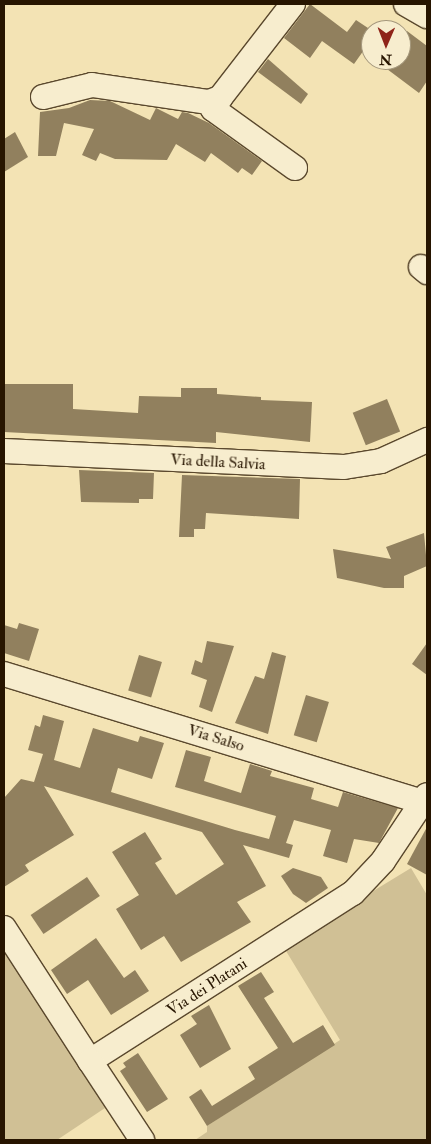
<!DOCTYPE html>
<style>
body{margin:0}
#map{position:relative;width:431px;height:1144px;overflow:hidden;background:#f3e3b4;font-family:"IM FELL Double Pica",serif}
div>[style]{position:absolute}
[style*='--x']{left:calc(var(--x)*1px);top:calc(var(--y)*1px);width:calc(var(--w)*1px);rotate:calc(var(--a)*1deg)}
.green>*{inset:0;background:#d0c095}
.building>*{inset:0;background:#91805e;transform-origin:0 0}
.roads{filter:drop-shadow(1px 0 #5a482d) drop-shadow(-1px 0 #5a482d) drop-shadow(0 1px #5a482d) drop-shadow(0 -1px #5a482d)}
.minor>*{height:24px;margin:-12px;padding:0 12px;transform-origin:12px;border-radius:12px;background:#f7edce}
span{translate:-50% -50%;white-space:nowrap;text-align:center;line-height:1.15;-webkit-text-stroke:4px #f7edce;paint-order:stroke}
.street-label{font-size:16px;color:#271500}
.frame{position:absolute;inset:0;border:5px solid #271500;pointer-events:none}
.north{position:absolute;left:361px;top:20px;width:50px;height:50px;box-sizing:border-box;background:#f7edce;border:1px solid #a4977c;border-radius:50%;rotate:181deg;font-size:14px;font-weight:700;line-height:20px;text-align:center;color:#271500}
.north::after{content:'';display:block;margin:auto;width:18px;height:22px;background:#8f2418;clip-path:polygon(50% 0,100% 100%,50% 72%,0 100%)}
</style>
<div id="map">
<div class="green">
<div style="clip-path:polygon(411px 868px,427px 895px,427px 1140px,195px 1140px,207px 1132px,207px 1126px,340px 1040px,283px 946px)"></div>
<div style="clip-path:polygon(4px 941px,111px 1104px,57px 1140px,4px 1140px)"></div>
</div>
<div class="building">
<div style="clip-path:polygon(310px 4px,347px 32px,356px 20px,371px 30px,371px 40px,354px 64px,322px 41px,310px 58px,284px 38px)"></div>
<div style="clip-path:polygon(407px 31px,427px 46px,427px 81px,419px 93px,375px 60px,401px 60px,401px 39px)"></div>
<div style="clip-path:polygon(268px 59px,308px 94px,301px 104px,258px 72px)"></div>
<div style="clip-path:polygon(90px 100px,110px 101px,150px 120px,156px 108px,178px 119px,182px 112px,188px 113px,209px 123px,262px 161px,252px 175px,242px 168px,238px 173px,211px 153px,205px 162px,176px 144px,167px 160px,115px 159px,100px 153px,96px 161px,82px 155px,94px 129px,64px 123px,56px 156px,38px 156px,40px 112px,69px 108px)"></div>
<div style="clip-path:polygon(15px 132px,28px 157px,4px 172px,4px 139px)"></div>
<div style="clip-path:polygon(4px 384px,73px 384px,73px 409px,138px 413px,139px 396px,181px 397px,181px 388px,217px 388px,217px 394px,261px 397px,261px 400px,312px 402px,310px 442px,216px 432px,216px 443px,4px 432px)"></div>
<div style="left:387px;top:399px;width:35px;height:37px;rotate:68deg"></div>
<div style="clip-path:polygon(79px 470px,154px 473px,153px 499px,139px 499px,139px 503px,81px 502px)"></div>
<div style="clip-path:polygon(182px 475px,300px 479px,299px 519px,206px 513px,205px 529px,194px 529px,194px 537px,179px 537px)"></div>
<div style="clip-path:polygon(424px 533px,427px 566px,404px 576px,404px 588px,384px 588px,337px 578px,333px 549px,391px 559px,386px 547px)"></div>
<div style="clip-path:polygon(19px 623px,39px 629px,29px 661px,4px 653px,4px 625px,17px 629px)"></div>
<div style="clip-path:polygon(207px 641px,234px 646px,212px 712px,199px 707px,207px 680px,191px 674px,195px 660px,202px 663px)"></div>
<div style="clip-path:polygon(427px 643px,427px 675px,412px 664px)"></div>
<div style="clip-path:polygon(272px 652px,286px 656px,268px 734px,235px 723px,255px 676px,264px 679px)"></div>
<div style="left:139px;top:655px;width:24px;height:37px;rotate:17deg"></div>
<div style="left:306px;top:695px;width:24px;height:42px;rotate:17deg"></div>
<div style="clip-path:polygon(43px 715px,64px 721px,54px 760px,80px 768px,93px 728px,138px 742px,140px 736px,164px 743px,152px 779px,118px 768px,111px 792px,235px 830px,269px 839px,276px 816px,175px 787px,186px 750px,211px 757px,204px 781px,241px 793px,250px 764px,272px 771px,270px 776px,314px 788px,311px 799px,338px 807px,343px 792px,398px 808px,379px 843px,354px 839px,347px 863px,323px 856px,331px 830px,294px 820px,286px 843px,293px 845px,289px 858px,243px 845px,266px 886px,237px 902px,251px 922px,181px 962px,164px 936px,141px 950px,116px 909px,139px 895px,112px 852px,145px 832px,162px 859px,155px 863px,176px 895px,224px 864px,202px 832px,44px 786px,74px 835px,25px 865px,29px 871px,4px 887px,4px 798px,21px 779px,34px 782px,43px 754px,28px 750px,35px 725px,40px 727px)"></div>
<div style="clip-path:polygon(427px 827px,427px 875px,407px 864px)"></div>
<div style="clip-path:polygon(293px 868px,321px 877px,328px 888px,306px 903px,293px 894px,281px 876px)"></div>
<div style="left:87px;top:877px;width:23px;height:68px;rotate:56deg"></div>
<div style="clip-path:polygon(96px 938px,124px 978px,135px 970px,149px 991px,111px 1015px,88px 980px,67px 994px,51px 970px)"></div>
<div style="clip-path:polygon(261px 972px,274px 992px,264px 998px,293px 1043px,323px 1025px,335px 1045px,207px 1126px,189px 1097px,201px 1089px,212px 1106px,255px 1079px,248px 1067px,278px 1048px,238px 986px)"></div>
<div style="clip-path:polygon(209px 1005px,231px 1049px,200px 1068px,180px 1035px,197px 1024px,191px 1016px)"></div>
<div style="clip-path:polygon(138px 1053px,168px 1099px,147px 1112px,120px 1071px,126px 1067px,123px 1063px)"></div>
</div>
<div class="roads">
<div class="minor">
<div style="--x:406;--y:4;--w:24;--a:30"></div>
<div style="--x:43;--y:97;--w:50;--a:-13.8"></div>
<div style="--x:92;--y:85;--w:118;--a:8.3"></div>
<div style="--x:209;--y:102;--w:12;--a:-20"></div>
<div style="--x:220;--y:98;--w:119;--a:-52.2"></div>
<div style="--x:209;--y:102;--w:8;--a:60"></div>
<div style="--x:213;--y:109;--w:101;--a:35.7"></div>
<div style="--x:421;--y:267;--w:8;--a:40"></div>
<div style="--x:4;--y:451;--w:340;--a:2.7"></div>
<div style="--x:344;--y:467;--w:37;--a:-9"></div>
<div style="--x:381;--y:461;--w:51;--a:-24.5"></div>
<div style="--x:4;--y:674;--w:442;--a:17"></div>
<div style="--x:4;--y:928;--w:158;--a:57.1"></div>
<div style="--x:90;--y:1061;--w:312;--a:-32.6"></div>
<div style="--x:353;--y:893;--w:44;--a:-46.8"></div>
<div style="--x:383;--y:861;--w:79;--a:-56.3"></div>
<div style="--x:90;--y:1061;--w:95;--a:56.6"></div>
</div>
</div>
<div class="street-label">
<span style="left:218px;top:462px;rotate:3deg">Via della Salvia</span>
<span style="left:216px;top:738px;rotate:17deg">Via Salso</span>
<span style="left:207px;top:987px;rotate:-33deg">Via dei Platani</span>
</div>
<div class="frame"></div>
<div class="north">N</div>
</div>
